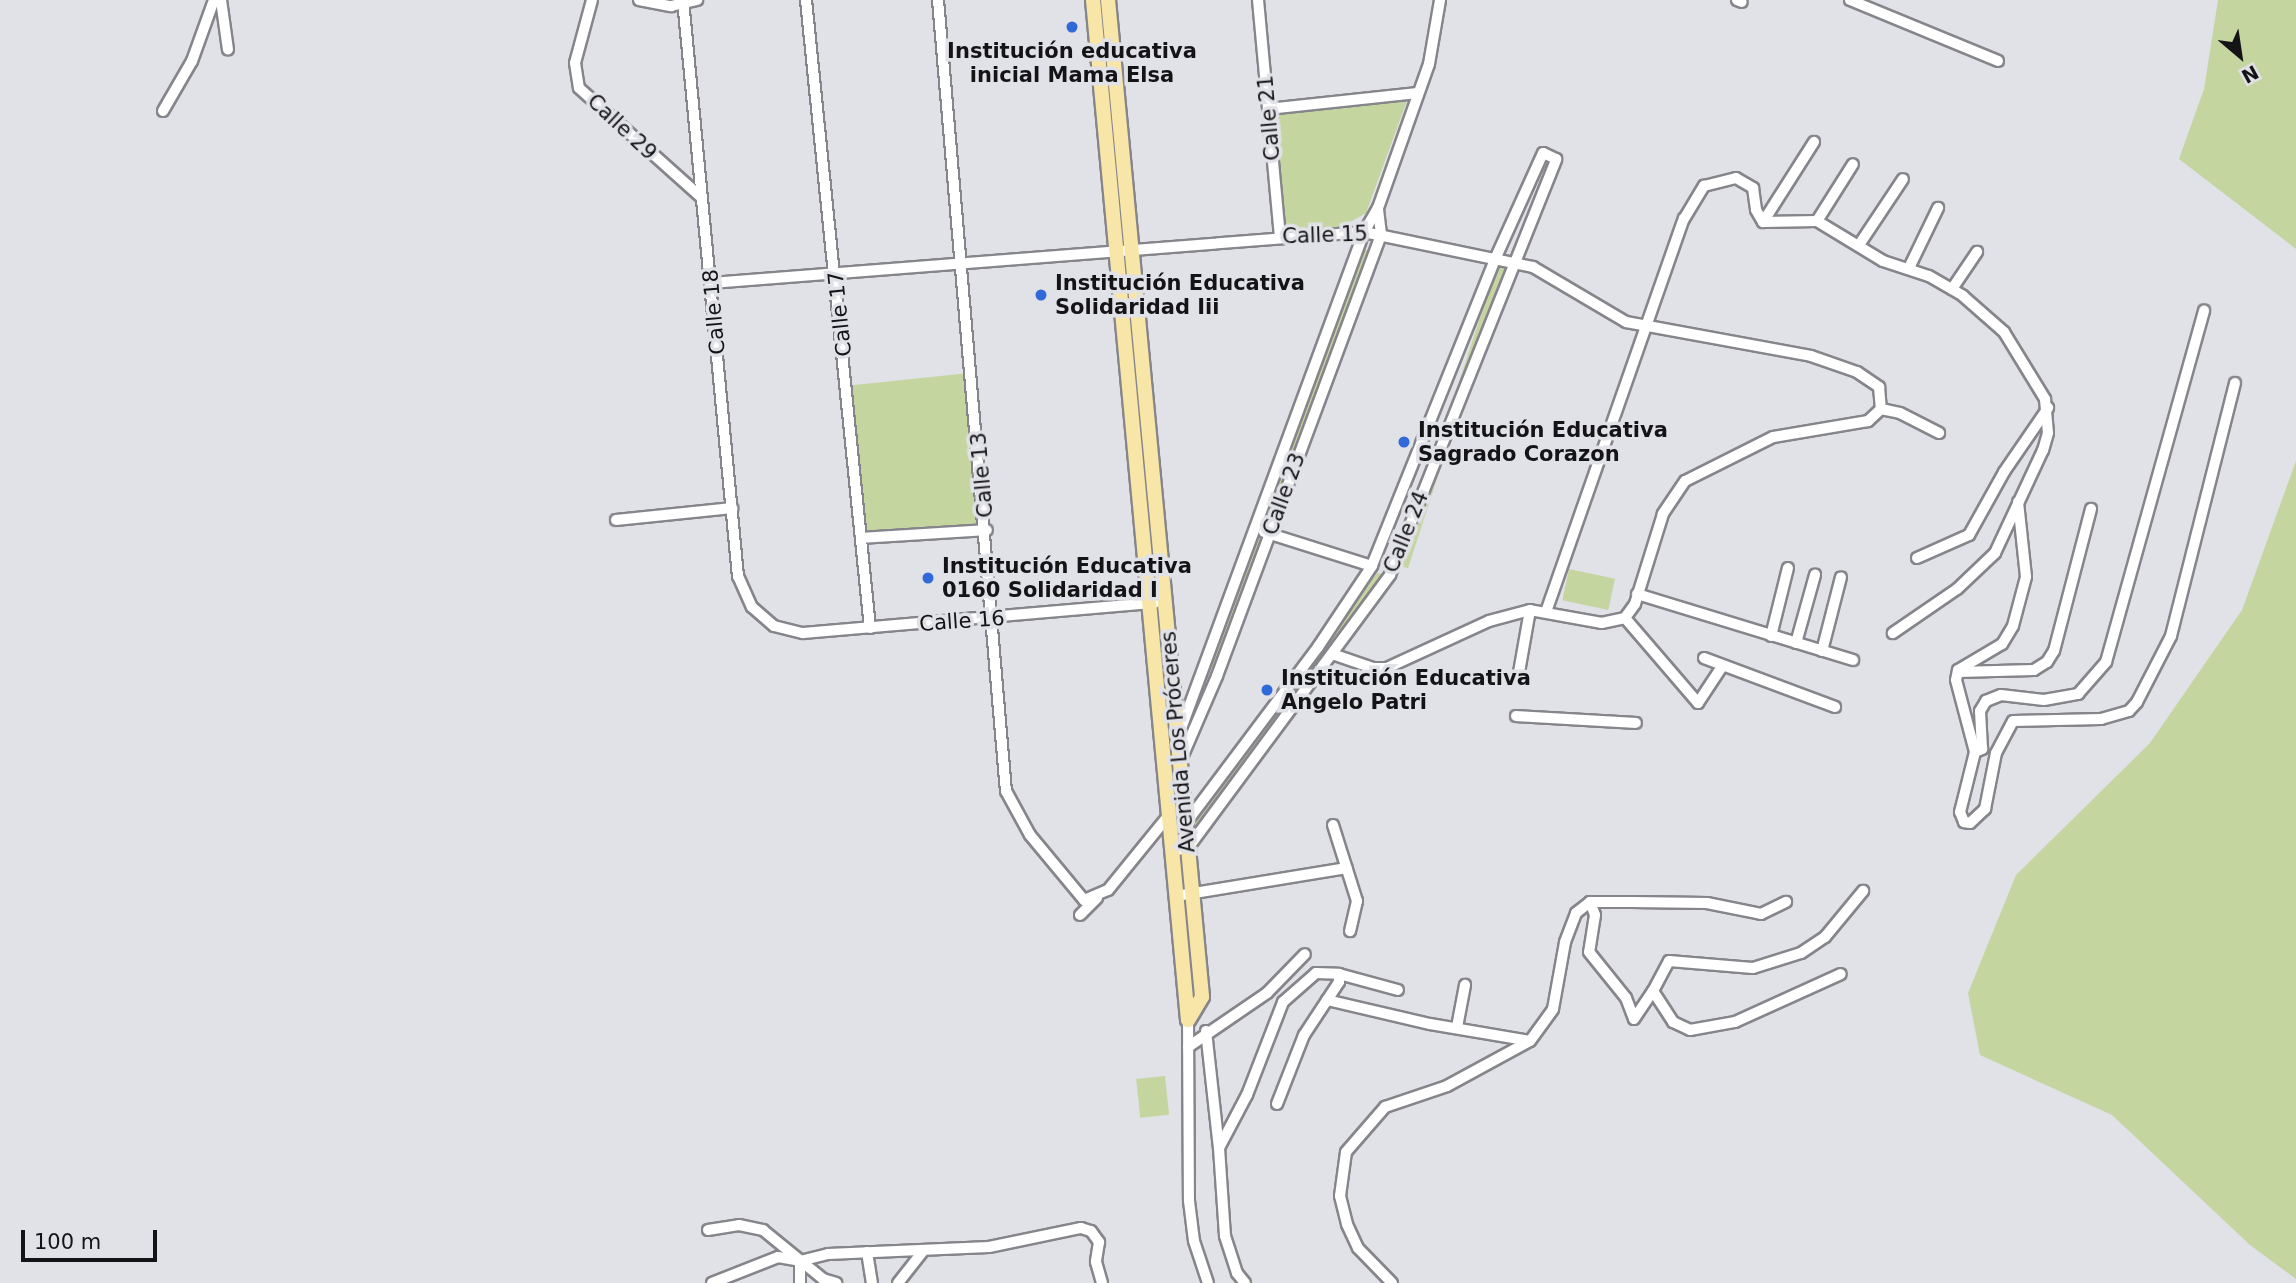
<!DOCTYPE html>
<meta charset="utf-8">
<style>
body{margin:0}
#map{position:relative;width:2296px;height:1283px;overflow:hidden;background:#e1e1e8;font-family:"DejaVu Sans",sans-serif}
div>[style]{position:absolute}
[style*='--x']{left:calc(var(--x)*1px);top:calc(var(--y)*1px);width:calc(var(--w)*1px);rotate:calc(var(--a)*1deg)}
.green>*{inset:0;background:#c5d59f;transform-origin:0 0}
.roads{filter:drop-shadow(2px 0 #85858b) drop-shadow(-2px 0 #85858b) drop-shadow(0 2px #85858b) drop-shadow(0 -2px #85858b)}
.minor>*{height:10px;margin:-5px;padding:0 5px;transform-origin:5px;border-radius:5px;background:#fff}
.major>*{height:14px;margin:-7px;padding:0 7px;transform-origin:7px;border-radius:7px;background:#f8e6a9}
.dots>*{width:19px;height:19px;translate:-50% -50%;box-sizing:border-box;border:4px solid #e1e1e8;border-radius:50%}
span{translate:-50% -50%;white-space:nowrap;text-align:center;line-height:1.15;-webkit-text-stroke:7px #e1e1e8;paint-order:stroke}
.poi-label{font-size:21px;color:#141416;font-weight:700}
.left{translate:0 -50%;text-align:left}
.street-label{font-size:21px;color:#141416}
.north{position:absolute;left:2205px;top:21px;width:70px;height:70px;-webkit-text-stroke:5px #e1e1e8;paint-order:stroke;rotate:151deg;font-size:19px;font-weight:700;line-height:28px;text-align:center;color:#141416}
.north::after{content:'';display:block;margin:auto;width:24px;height:32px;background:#141416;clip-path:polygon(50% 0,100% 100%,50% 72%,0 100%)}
.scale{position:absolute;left:21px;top:1230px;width:136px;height:32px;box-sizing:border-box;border:4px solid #141416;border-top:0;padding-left:9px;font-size:21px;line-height:24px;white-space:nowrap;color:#141416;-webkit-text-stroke:5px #e1e1e8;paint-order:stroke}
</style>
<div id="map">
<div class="green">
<div style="clip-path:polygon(2218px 0,2296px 0,2296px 249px,2179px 159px,2204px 89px)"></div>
<div style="clip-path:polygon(1408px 98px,1366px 213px,1338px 229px,1285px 233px,1271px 111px)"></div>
<div style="left:1546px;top:163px;width:6px;height:98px;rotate:18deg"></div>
<div style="clip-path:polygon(1365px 249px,1370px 253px,1268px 528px,1259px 526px)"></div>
<div style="left:1129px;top:254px;width:345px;height:9px;rotate:85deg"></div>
<div style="left:1498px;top:262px;width:9px;height:319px;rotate:18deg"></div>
<div style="left:969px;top:373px;width:154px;height:120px;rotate:84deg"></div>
<div style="clip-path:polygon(2296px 461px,2296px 1279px,2250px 1245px,2112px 1115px,1980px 1055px,1968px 993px,2016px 875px,2150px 743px,2242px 610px)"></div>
<div style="clip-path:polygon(1256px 533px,1263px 535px,1214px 669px,1206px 666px)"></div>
<div style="left:1569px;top:569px;width:47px;height:32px;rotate:12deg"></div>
<div style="clip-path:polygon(1377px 573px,1387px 575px,1199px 836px,1193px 825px)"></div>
<div style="clip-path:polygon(1162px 606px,1179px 807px,1175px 808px,1153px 607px)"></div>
<div style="left:1165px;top:1076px;width:39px;height:29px;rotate:84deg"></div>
</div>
<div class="roads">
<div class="minor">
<div style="--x:221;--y:0;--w:50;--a:82"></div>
<div style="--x:592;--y:0;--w:65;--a:105.1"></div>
<div style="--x:575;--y:63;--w:25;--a:81"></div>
<div style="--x:579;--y:88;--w:165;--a:41.8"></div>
<div style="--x:639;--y:0;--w:33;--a:11"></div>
<div style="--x:671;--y:6;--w:27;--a:-13"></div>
<div style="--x:683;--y:0;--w:579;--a:84.55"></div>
<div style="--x:738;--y:576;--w:34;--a:66"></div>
<div style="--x:752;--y:607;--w:29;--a:41"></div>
<div style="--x:774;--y:626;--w:30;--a:14"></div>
<div style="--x:803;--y:633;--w:353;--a:-4.9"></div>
<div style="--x:806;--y:0;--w:631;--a:84.18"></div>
<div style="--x:938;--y:0;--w:794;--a:85.09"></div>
<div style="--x:1006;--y:791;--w:50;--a:61.4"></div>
<div style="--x:1030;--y:835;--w:85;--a:50.3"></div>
<div style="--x:1084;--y:900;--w:26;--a:-23"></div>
<div style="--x:1108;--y:890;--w:97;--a:-50.9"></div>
<div style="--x:1258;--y:0;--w:237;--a:84.7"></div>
<div style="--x:1737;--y:0;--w:5;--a:22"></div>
<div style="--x:1850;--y:0;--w:160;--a:22.4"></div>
<div style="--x:1268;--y:109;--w:150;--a:-6.1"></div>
<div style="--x:163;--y:111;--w:58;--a:-59.9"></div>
<div style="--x:192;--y:61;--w:65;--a:-70.2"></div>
<div style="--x:1817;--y:221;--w:67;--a:-57.7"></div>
<div style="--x:1763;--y:222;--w:95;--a:-57.5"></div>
<div style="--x:1859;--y:245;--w:79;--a:-56.3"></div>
<div style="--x:1909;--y:268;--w:67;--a:-64.2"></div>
<div style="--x:711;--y:283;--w:655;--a:-4.47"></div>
<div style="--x:1364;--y:232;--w:173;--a:11.7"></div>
<div style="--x:1533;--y:267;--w:108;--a:30.6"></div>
<div style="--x:1626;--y:322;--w:188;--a:10.4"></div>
<div style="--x:1811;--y:356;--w:49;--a:19.2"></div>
<div style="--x:1857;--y:372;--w:27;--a:34"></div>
<div style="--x:1879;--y:387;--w:22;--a:85"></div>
<div style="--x:1881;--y:409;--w:18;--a:137"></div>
<div style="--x:1868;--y:421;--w:96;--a:170.4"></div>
<div style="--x:1773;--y:437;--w:98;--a:153.4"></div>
<div style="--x:1685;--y:481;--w:40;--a:124"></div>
<div style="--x:1663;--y:514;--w:94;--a:107.3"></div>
<div style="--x:1635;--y:604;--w:17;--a:126"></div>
<div style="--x:1625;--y:618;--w:24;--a:168"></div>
<div style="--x:1602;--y:623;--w:73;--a:-169.8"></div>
<div style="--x:1530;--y:610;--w:42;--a:165"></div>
<div style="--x:1489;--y:621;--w:112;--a:155.3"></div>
<div style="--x:1387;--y:668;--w:14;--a:180"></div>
<div style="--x:1373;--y:668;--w:40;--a:-161.1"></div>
<div style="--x:1952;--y:289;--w:45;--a:-56"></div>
<div style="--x:1881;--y:409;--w:19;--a:12"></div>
<div style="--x:1900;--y:413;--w:44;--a:27.1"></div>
<div style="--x:2018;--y:502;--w:75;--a:83.9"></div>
<div style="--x:2026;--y:577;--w:51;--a:104.9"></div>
<div style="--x:2013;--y:626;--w:21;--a:121"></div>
<div style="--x:2002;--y:644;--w:51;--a:149.4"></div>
<div style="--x:1958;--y:670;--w:10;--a:101"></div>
<div style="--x:1956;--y:680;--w:74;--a:75.2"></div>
<div style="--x:1975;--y:752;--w:8;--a:-23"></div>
<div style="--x:1982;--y:749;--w:38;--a:-93"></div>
<div style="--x:1980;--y:711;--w:12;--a:-59"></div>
<div style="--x:1986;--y:701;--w:16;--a:-22"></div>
<div style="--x:2001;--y:695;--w:43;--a:6.6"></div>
<div style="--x:2044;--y:700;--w:35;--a:-10"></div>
<div style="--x:2078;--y:694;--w:43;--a:-48.8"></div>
<div style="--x:2106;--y:662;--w:365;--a:-74.4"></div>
<div style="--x:616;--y:520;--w:117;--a:-5.9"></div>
<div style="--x:1264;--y:532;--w:113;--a:17.5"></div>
<div style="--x:861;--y:538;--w:126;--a:-3.6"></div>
<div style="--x:1917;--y:558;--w:57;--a:-23.9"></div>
<div style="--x:1969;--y:535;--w:72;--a:-60.9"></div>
<div style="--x:2004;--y:472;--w:78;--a:-55.5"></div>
<div style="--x:1637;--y:594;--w:226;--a:17"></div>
<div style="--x:1546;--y:612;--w:417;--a:-70.7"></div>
<div style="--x:1684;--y:219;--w:39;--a:-59"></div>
<div style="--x:1704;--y:186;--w:33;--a:-14"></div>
<div style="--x:1736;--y:178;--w:20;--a:30"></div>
<div style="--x:1753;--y:188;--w:22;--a:82"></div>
<div style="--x:1756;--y:210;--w:14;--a:60"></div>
<div style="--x:1763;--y:222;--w:54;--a:-1.1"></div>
<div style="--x:1817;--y:221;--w:77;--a:31.2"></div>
<div style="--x:1883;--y:261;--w:48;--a:18.1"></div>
<div style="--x:1929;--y:276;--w:39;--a:30"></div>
<div style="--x:1963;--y:296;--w:55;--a:41.3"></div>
<div style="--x:2004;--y:332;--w:79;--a:58.5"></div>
<div style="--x:2045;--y:399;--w:34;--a:85"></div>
<div style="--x:2048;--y:433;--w:18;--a:106"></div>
<div style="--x:2043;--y:450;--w:114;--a:115"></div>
<div style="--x:1995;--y:553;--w:52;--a:136.5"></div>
<div style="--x:1957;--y:589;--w:78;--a:145.5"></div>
<div style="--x:1625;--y:618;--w:112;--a:49.3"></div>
<div style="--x:1698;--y:703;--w:45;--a:-56.7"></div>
<div style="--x:1771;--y:636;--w:70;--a:-76"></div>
<div style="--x:1796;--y:643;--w:71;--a:-74.4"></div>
<div style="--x:1822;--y:651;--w:76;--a:-75.6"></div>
<div style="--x:1704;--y:658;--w:140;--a:20.5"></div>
<div style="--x:1958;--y:672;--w:76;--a:-1.5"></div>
<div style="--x:2034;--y:670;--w:15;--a:-32"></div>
<div style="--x:2047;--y:662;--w:13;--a:-58"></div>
<div style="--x:2054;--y:651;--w:147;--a:-75.4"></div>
<div style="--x:1518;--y:678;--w:69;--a:-80"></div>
<div style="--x:1516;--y:716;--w:120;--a:3.3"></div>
<div style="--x:1179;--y:734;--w:535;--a:-69.77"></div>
<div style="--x:1364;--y:232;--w:28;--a:-60"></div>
<div style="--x:1378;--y:208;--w:153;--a:-70.5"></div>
<div style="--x:1429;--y:64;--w:65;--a:-80.2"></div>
<div style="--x:1975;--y:752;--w:62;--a:104"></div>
<div style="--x:1960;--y:812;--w:11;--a:68"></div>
<div style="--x:1964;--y:822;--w:6;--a:9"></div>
<div style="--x:1970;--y:823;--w:21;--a:-43"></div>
<div style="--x:1985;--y:809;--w:57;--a:-78.9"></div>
<div style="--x:1996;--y:753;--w:36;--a:-62"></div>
<div style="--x:2013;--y:721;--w:88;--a:-1.3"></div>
<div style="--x:2101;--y:719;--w:29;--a:-16"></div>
<div style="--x:2129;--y:711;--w:12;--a:-48"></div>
<div style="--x:2137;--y:702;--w:74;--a:-62.7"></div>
<div style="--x:2171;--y:636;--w:261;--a:-75.8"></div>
<div style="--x:1180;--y:762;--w:94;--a:-66.7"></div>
<div style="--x:1217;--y:676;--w:471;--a:-69.6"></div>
<div style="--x:1381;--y:234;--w:26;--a:-97"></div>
<div style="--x:1333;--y:825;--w:80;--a:72.5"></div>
<div style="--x:1357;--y:901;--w:31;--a:103"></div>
<div style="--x:1172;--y:851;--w:16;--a:-11"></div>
<div style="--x:1188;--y:848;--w:340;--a:-53.5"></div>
<div style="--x:1390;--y:575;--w:448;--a:-68.2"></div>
<div style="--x:1556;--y:159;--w:14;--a:-155"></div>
<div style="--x:1543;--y:153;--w:114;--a:114.3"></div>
<div style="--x:1496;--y:257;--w:333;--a:111.9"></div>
<div style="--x:1372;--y:566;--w:97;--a:123.7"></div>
<div style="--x:1318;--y:647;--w:225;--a:126.9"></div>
<div style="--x:1176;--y:896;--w:173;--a:-9.3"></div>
<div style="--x:1590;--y:902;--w:14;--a:69"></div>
<div style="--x:1595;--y:915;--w:37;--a:99"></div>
<div style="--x:1589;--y:952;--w:59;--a:51.2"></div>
<div style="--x:1626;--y:998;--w:22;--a:69"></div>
<div style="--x:1634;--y:1019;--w:34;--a:-56"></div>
<div style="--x:1653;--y:991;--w:37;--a:57"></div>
<div style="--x:1673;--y:1022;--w:19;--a:25"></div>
<div style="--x:1690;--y:1030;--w:46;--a:-10.1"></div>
<div style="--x:1735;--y:1022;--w:116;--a:-24.4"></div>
<div style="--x:1080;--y:915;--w:24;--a:-45"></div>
<div style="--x:1339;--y:974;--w:61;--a:15.2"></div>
<div style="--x:1653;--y:991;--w:34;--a:-62"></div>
<div style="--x:1669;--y:961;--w:84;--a:4.8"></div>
<div style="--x:1753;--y:968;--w:50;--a:-17.4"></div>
<div style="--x:1801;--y:953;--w:29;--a:-34"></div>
<div style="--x:1825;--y:937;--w:60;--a:-50.4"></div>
<div style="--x:1327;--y:1000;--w:106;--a:13.1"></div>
<div style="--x:1430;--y:1024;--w:101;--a:9.6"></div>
<div style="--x:1188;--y:1020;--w:181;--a:89.7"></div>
<div style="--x:1189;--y:1201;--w:40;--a:82.9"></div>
<div style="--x:1194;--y:1241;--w:44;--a:71.6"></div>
<div style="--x:1457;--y:1027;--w:43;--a:-79.2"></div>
<div style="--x:1206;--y:1031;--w:118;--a:83.7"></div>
<div style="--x:1188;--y:1047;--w:96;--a:-34.4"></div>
<div style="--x:1267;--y:993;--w:54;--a:-45.7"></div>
<div style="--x:708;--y:1230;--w:31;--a:-9"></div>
<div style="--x:739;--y:1225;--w:25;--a:12"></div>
<div style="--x:763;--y:1230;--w:77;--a:39.2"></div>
<div style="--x:823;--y:1279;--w:14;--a:17"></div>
<div style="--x:867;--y:1252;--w:31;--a:81"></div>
<div style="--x:712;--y:1283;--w:71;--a:-21.5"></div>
<div style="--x:778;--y:1257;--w:22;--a:10"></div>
<div style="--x:800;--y:1261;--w:29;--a:-14"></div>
<div style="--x:828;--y:1254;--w:161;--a:-2.5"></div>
<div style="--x:989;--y:1247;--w:94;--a:-11.7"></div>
<div style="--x:1081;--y:1228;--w:10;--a:17"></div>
<div style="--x:1091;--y:1231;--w:14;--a:54"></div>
<div style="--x:1099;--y:1242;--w:20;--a:99"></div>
<div style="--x:1096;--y:1262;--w:22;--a:74"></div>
<div style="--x:800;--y:1283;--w:22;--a:-90"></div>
<div style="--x:898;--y:1283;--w:42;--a:-51.8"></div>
<div style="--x:1245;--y:1283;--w:13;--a:-129"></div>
<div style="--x:1237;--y:1273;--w:39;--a:-108"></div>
<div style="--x:1225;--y:1236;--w:88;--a:-93.9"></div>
<div style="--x:1219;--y:1148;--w:60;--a:-62.2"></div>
<div style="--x:1247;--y:1095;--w:100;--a:-68.8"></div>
<div style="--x:1283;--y:1002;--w:44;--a:-41.3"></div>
<div style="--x:1316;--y:973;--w:23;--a:2"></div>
<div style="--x:1339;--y:974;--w:8;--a:90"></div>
<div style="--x:1339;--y:982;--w:64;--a:123.4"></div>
<div style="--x:1304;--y:1035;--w:74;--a:111.4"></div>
<div style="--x:1392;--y:1283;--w:49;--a:-134.2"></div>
<div style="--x:1358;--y:1248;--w:26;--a:-115"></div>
<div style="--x:1347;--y:1224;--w:29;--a:-104"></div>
<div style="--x:1340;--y:1196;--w:44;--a:-82.2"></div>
<div style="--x:1346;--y:1152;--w:60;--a:-49.1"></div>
<div style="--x:1385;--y:1107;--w:65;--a:-18.7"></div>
<div style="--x:1447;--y:1086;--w:94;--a:-28.5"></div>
<div style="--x:1530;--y:1041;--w:39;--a:-54"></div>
<div style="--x:1553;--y:1009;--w:68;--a:-79.8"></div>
<div style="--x:1565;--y:942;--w:31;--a:-69"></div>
<div style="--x:1576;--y:913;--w:18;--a:-38"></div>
<div style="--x:1590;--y:902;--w:42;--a:0"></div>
<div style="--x:1632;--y:902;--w:75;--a:0.8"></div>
<div style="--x:1707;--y:903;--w:55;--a:11.5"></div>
<div style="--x:1761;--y:914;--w:28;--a:-26"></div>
</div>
<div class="major">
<div style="--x:1093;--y:0;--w:1024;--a:84.68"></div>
<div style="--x:1108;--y:0;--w:1001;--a:84.61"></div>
<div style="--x:1202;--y:997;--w:27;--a:121"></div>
</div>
</div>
<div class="dots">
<div style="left:1072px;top:27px;background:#3269d8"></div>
<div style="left:1041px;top:295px;background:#3269d8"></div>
<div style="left:1404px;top:442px;background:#3269d8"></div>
<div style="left:928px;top:578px;background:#3269d8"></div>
<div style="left:1267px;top:690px;background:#3269d8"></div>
</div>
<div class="poi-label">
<span style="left:1072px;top:63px">Institución educativa<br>inicial Mama Elsa</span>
<span class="left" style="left:1055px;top:295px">Institución Educativa<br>Solidaridad Iii</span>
<span class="left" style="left:1418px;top:442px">Institución Educativa<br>Sagrado Corazon</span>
<span class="left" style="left:942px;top:578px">Institución Educativa<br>0160 Solidaridad I</span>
<span class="left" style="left:1281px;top:690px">Institución Educativa<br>Angelo Patri</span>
</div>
<div class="street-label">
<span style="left:1269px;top:118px;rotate:-95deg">Calle 21</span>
<span style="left:622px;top:127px;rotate:43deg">Calle 29</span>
<span style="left:1325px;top:235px;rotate:-2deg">Calle 15</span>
<span style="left:714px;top:312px;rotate:-95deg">Calle 18</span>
<span style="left:840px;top:314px;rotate:-96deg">Calle 17</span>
<span style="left:982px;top:475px;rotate:-95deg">Calle 13</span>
<span style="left:1284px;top:494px;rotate:-70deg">Calle 23</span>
<span style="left:1406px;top:532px;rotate:-68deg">Calle 24</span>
<span style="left:962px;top:621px;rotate:-4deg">Calle 16</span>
<span style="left:1178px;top:742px;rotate:-95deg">Avenida Los Próceres</span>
</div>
<div class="north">N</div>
<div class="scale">100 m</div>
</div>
